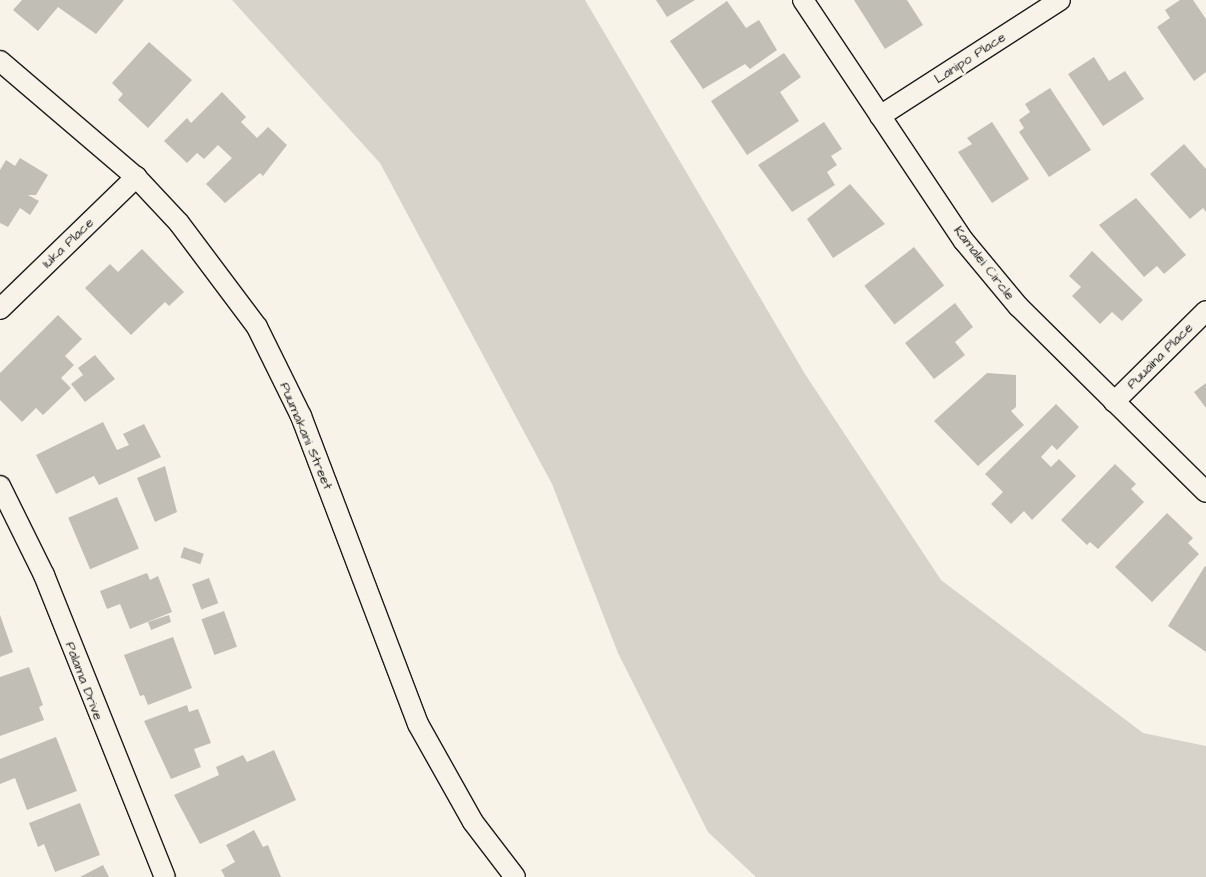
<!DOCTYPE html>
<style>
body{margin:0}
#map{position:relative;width:1206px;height:877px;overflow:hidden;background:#f7f3e8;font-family:"Architects Daughter",sans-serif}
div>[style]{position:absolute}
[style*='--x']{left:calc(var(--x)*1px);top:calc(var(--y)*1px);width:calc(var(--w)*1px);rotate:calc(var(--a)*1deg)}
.green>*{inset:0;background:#d7d3cb}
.building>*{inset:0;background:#c0beb5;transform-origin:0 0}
.roads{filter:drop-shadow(1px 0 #1c1c1c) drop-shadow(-1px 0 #1c1c1c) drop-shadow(0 1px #1c1c1c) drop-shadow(0 -1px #1c1c1c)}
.street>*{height:20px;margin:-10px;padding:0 10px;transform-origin:10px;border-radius:10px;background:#f7f3e8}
span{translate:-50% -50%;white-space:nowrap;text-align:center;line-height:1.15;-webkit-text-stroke:5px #f7f3e8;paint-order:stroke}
.street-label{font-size:14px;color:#1c1c1c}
</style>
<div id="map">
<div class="green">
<div style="clip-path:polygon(232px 0,585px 0,805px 374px,941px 580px,1143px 733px,1206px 746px,1206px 877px,756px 877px,708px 832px,618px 653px,552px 484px,380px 163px)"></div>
</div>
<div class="building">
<div style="clip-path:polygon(22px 0,124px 0,96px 34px,58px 7px,38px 31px,13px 10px)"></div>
<div style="clip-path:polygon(656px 0,695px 0,667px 17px)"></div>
<div style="clip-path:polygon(854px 0,907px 0,923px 25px,885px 49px)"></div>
<div style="clip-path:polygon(1180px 0,1193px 0,1206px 19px,1206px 72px,1194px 81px,1157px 27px,1170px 18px,1165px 10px)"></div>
<div style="clip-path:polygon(727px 1px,746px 28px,759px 20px,777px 50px,750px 69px,745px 64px,703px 89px,670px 41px)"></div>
<div style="clip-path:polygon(149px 42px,192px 80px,148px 128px,118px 100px,123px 94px,112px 83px)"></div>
<div style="clip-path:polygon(784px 53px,801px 77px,780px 92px,799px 121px,747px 155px,711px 101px)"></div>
<div style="clip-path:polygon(1094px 57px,1109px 81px,1125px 71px,1144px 99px,1103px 126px,1068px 74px)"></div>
<div style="clip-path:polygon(1050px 88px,1091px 150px,1049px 177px,1019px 132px,1024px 128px,1019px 120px,1030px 112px,1025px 104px)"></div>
<div style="clip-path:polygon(222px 92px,246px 117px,241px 122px,257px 138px,268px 127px,287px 145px,263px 176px,260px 173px,225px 203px,206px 184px,232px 158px,218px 145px,204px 159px,197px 153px,187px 163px,164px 141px,187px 118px,191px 123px)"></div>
<div style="clip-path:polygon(824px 122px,842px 149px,831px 156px,837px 165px,827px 172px,835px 185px,792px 212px,758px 165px)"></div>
<div style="clip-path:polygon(992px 122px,1029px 179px,992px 203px,958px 152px,972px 144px,967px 138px)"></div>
<div style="clip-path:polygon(1184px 144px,1206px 169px,1206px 212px,1203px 208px,1190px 219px,1150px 174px)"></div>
<div style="clip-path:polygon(20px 158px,48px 175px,36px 195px,28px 195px,39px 201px,30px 215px,20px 208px,8px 227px,0 223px,0 170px,6px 160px,15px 166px)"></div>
<div style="clip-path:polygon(850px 184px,885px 224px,833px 258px,807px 219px)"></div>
<div style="clip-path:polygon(1136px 198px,1186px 255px,1164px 274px,1157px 266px,1144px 277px,1099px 225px)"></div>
<div style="left:914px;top:247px;width:49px;height:63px;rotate:52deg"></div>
<div style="clip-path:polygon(142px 249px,184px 292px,169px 306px,165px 302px,131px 335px,85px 288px,110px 264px,118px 272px)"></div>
<div style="clip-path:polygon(1092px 251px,1143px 300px,1122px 321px,1112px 312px,1100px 324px,1072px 296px,1081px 287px,1069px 276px)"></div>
<div style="clip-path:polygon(955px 303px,973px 327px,955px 342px,965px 355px,934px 379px,905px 343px)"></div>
<div style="clip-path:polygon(58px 315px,82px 339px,65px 356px,74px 365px,61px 378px,71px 388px,43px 415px,36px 408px,22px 422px,0 400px,0 373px)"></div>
<div style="clip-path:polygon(95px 355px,115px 379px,85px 402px,71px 384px,83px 375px,78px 368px)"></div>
<div style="clip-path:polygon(987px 373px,1016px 375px,1016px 407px,1011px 411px,1024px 425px,978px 466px,934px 421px)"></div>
<div style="clip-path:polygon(1206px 383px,1206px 408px,1194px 392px)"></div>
<div style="clip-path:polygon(1056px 404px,1079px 427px,1057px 450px,1052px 445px,1041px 457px,1051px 467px,1059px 459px,1076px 476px,1032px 520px,1024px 511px,1011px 524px,991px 504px,1003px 492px,985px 474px)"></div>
<div style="clip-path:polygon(103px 422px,117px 450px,129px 445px,123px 434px,144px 424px,161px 457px,99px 485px,94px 476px,56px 494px,36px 455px)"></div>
<div style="clip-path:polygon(1115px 464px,1136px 484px,1131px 489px,1144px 502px,1098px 549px,1090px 542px,1087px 545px,1061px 520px)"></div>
<div style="clip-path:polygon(165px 466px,177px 512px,155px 522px,137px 478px)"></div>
<div style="left:117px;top:497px;width:56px;height:53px;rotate:67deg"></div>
<div style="clip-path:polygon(1167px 513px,1193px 538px,1188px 543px,1199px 554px,1152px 602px,1115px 567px)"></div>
<div style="left:184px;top:547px;width:21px;height:11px;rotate:19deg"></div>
<div style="clip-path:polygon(1205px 566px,1206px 567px,1206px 652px,1168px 626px)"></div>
<div style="clip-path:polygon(147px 573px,150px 580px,158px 576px,172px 612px,130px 629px,120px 604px,107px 609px,100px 591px)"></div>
<div style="left:209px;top:578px;width:27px;height:18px;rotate:70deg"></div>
<div style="left:224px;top:611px;width:38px;height:24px;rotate:70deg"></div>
<div style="clip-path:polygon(0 615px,13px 652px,0 657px)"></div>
<div style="clip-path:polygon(169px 615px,171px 622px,151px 630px,148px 622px)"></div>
<div style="clip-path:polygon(173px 637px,192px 688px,148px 705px,144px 695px,140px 696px,124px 655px)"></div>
<div style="clip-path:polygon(29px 667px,43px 705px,39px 707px,44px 720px,0 736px,0 677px)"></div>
<div style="clip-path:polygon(187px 705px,189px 712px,198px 709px,211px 743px,194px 749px,201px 767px,171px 779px,144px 721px)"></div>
<div style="clip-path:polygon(56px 737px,77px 791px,27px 810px,15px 778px,0 784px,0 759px)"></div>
<div style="clip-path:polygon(274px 750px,296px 800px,200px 844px,174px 795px,219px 775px,216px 767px,243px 755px,247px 762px)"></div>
<div style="clip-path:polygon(80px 803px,100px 855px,55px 872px,44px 844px,38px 847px,29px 823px)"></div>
<div style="clip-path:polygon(254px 830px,263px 847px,268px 845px,281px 877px,225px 877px,221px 870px,235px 862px,226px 845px)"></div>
<div style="clip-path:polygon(103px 865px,109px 877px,80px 877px)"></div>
</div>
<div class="roads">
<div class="street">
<div style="--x:803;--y:0;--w:290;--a:56.3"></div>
<div style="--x:964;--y:241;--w:85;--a:50.3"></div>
<div style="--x:1018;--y:306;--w:264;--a:44.7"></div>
<div style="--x:0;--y:61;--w:179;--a:40.5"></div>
<div style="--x:136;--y:177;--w:63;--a:46.9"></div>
<div style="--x:179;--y:223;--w:130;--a:53.1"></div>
<div style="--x:257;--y:327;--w:99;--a:63.7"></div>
<div style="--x:301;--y:416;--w:329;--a:69.2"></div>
<div style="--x:418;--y:724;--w:112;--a:60.7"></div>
<div style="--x:473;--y:822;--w:69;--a:52.6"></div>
<div style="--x:880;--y:116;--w:214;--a:-32.8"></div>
<div style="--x:0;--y:309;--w:190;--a:-44.1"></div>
<div style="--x:1114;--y:402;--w:129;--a:-44.7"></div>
<div style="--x:0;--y:486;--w:99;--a:63.7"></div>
<div style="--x:44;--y:575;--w:325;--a:68.2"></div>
</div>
</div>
<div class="street-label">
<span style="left:970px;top:58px;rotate:-33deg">Lanipo Place</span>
<span style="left:68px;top:243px;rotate:-44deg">Iuka Place</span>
<span style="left:984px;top:263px;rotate:52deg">Kamalei Circle</span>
<span style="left:1160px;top:356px;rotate:-45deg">Puuaina Place</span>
<span style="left:306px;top:436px;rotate:67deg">Puumakani Street</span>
<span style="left:84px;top:681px;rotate:69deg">Palama Drive</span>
</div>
</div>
